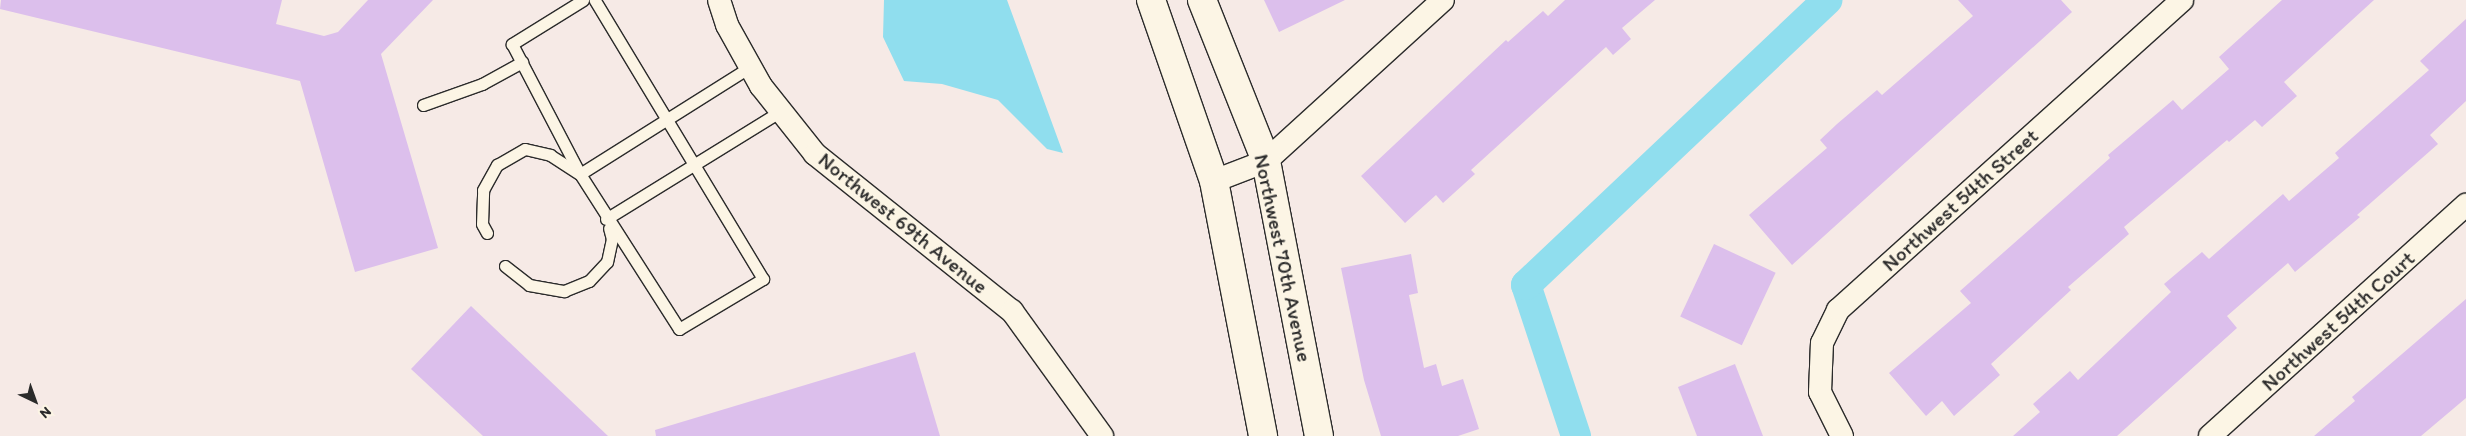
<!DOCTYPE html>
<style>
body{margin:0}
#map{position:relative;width:2466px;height:436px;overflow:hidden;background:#f6eae6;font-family:Itim,sans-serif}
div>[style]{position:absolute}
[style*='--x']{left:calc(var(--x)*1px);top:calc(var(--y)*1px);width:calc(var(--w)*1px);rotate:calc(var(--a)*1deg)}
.water>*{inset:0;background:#90deee}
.canal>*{height:30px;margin:-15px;padding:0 15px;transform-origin:15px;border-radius:15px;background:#90deee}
.building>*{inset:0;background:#dcbfec;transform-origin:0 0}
.roads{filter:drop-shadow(1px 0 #2b2b2b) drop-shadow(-1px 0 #2b2b2b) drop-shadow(0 1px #2b2b2b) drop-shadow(0 -1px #2b2b2b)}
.service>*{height:11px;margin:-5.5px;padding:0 5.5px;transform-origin:5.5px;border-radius:5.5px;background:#fcf5e5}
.minor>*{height:22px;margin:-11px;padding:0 11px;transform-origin:11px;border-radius:11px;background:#fcf5e5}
.tertiary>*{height:28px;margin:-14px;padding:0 14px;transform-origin:14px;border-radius:14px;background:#fcf5e5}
span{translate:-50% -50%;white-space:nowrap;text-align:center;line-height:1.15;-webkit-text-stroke:4px #fcf5e5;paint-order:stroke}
.street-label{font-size:21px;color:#2b2b2b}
.north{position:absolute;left:10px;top:376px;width:50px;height:50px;-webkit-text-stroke:4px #fcf5e5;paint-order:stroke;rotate:138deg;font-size:14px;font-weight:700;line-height:20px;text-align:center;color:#2b2b2b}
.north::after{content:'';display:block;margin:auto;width:18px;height:22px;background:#2b2b2b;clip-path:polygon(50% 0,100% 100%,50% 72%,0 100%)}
</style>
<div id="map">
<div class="water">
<div style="clip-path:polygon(884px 0,1007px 0,1063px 153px,1047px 149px,998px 100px,942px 84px,904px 81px,883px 37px)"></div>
</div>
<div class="canal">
<div style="--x:1576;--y:436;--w:159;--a:-108.3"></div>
<div style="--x:1526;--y:285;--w:415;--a:-43.4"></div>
</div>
<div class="building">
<div style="clip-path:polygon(1px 0,282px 0,276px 24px,324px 36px,338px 32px,368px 0,433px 0,381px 54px,438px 248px,355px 272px,300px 81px,0 9px)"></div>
<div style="clip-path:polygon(1264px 0,1345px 0,1279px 32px)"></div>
<div style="clip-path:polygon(1565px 0,1655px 0,1622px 28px,1631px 39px,1613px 55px,1606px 47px,1471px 170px,1475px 174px,1443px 203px,1436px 195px,1405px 223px,1361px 176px,1506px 40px,1508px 42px,1543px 11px,1548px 16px)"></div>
<div style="clip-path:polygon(1958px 0,2061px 0,2072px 12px,1792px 265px,1749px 215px,1827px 148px,1820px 140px,1837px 124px,1877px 90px,1882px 95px,1973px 16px)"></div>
<div style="clip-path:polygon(2282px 0,2374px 0,2284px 82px,2297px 96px,2262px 127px,2255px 120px,2229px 142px,2227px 140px,2124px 227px,2129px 234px,2068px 287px,2071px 290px,1991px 364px,2000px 375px,1954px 416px,1942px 401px,1926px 416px,1889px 373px,1971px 303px,1960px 291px,2110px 158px,2108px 155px,2173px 100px,2182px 110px,2229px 69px,2219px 57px)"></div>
<div style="clip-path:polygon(2466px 19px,2466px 101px,2430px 135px,2438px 144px,2357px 215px,2360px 217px,2295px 272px,2288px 263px,2227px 316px,2237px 328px,2117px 436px,2013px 436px,2040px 412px,2033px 404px,2070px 371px,2078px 380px,2171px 292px,2164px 284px,2202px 252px,2209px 259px,2283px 194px,2289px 201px,2339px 158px,2335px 153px,2429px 70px,2420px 61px)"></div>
<div style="left:1714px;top:244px;width:68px;height:80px;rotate:25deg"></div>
<div style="clip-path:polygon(1411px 254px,1418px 293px,1409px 295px,1424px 368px,1436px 364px,1442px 386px,1463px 379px,1479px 429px,1458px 436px,1381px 436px,1364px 380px,1341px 268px)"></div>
<div style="clip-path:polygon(2466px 299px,2466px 398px,2421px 436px,2314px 436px,2355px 401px,2352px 397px)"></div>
<div style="clip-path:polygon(471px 306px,608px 436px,483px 436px,411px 369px)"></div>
<div style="clip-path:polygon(915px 352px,940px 436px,656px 436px,655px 430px)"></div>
<div style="clip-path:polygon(1735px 364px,1763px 436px,1697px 436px,1678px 387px)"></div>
</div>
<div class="roads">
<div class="service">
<div style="--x:583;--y:0;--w:84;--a:148.2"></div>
<div style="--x:512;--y:44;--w:147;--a:62.4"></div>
<div style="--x:580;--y:174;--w:184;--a:57.4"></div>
<div style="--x:679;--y:329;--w:98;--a:-30.8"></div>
<div style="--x:763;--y:279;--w:326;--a:-121.1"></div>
<div style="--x:423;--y:105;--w:63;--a:-19.6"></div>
<div style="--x:482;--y:84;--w:46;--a:-28.8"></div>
<div style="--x:580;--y:174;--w:201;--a:-32.2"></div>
<div style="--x:606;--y:219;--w:206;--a:-31.7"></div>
<div style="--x:487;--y:233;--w:10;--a:-119"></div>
<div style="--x:482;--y:224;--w:34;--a:-88"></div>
<div style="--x:483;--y:190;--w:29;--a:-61"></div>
<div style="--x:497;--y:165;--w:32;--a:-30"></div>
<div style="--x:525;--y:149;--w:26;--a:13"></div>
<div style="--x:550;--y:155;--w:33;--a:33"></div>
<div style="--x:505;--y:266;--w:31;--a:38"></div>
<div style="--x:529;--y:285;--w:36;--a:10"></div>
<div style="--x:564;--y:291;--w:27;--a:-22"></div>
<div style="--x:589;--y:281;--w:26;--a:-47"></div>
<div style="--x:607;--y:262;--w:24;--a:-78"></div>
<div style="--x:612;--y:239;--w:11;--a:-105"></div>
</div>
<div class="minor">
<div style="--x:719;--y:0;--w:26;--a:72"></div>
<div style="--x:727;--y:25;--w:70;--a:60.9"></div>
<div style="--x:761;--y:86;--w:87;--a:51.5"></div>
<div style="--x:815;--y:154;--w:252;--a:38.6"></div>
<div style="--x:1012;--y:311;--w:154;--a:54.2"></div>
<div style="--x:1214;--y:181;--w:56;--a:-21"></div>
<div style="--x:1266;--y:161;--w:239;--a:-42.3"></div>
<div style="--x:1842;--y:436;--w:49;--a:-116.6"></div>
<div style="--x:1820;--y:392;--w:49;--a:-87.7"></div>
<div style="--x:1822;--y:343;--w:37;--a:-64"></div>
<div style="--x:1838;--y:310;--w:463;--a:-42"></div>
<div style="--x:2210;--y:436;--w:345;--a:-42.1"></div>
</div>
<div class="tertiary">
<div style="--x:1151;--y:0;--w:192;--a:70.8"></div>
<div style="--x:1214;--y:181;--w:260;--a:79.1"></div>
<div style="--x:1202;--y:0;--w:173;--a:68.3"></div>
<div style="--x:1266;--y:161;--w:280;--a:79.1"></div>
</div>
</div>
<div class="street-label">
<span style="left:1960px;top:200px;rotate:-42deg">Northwest 54th Street</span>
<span style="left:903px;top:223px;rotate:39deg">Northwest 69th Avenue</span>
<span style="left:1283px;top:258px;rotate:78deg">Northwest 70th Avenue</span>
<span style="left:2338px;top:321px;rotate:-42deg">Northwest 54th Court</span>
</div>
<div class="north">N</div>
</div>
